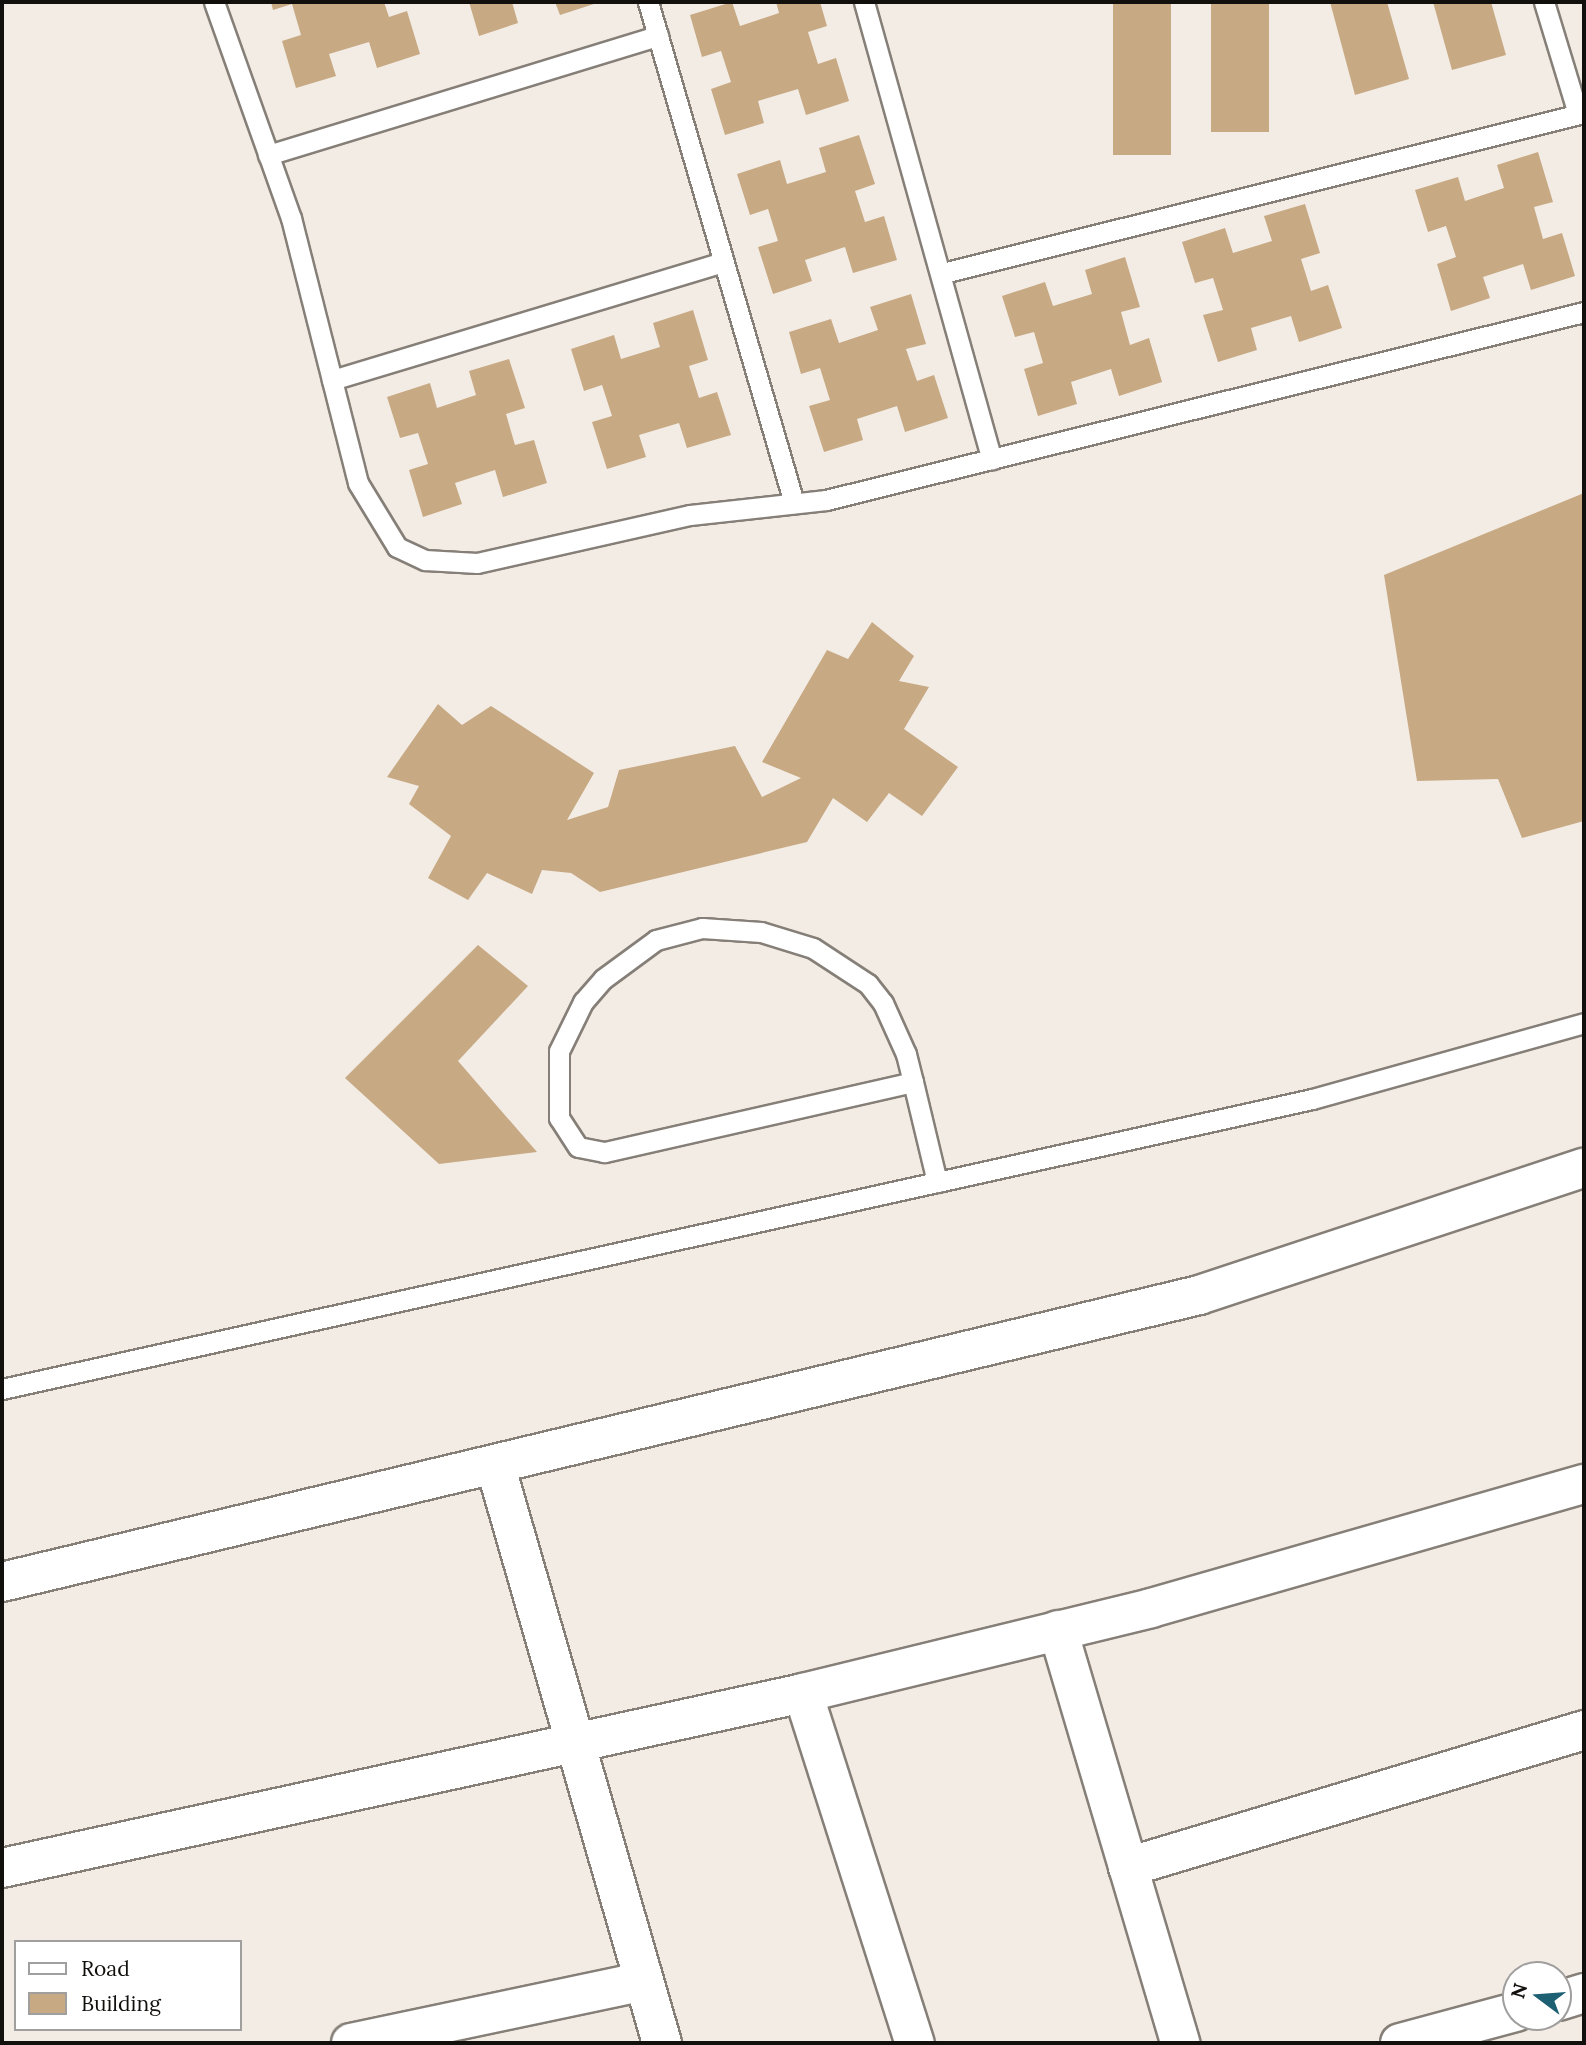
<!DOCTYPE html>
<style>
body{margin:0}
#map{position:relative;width:1586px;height:2045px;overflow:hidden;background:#f3ece4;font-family:Lora,serif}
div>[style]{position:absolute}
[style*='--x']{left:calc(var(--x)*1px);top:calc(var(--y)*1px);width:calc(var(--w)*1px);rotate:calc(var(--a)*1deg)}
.building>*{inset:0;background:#c7a984;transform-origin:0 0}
.roads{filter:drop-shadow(2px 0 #857f78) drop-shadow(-2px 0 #857f78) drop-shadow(0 2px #857f78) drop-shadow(0 -2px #857f78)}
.service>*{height:19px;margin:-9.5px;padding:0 9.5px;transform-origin:9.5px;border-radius:9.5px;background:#fff}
.minor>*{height:38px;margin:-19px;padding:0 19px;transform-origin:19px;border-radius:19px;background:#fff}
.tertiary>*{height:38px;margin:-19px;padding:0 19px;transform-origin:19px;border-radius:19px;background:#fff}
span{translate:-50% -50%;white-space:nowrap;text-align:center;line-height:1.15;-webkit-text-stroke:7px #fff;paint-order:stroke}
.frame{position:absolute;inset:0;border:4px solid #12100d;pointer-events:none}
.legend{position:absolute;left:14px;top:1940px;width:228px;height:91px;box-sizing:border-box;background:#fff;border:2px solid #a09f9e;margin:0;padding:9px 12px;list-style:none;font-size:21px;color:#12100d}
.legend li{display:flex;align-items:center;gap:14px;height:35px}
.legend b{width:35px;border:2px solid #a09f9e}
.north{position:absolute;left:1502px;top:1961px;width:70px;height:70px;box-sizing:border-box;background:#fff;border:2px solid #a09f9e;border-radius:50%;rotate:286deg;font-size:19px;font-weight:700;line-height:28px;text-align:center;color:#12100d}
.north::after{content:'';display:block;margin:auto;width:24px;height:32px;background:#1d5f73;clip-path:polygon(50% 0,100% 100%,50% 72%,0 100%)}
</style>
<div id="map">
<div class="building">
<div style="clip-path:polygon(271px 2px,384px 2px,389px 17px,407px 11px,420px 54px,377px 68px,369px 42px,329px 54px,336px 76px,296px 88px,282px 41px,301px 35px,292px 4px,273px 10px)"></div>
<div style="clip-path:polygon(469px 2px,512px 2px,518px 23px,479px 36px)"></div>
<div style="clip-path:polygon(555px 2px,600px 2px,560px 15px)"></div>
<div style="clip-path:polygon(732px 2px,740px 26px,779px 13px,776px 2px,820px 2px,827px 26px,808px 32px,818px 64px,836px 58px,849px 101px,806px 115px,798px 89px,758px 101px,764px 123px,725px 135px,711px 89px,731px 82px,721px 51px,702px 57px,690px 15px)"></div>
<div style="left:1113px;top:2px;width:58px;height:153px"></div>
<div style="left:1211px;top:2px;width:58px;height:130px"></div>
<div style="clip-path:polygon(1330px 2px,1387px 2px,1409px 79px,1355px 95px)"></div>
<div style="clip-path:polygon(1433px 2px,1491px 2px,1506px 55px,1452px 70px)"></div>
<div style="clip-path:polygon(859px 135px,875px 184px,855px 191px,865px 222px,884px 216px,897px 260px,853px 273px,845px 247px,805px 260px,812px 281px,773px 294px,758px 247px,778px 241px,768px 209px,750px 215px,737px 174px,780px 160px,787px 184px,826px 172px,819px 148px)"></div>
<div style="clip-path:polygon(1538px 152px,1553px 202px,1534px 207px,1543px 239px,1562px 233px,1575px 276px,1531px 290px,1523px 264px,1483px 277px,1490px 298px,1451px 311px,1437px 264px,1456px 257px,1446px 226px,1428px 232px,1415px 190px,1458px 177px,1465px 201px,1504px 188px,1497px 165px)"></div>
<div style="clip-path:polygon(1305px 204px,1320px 253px,1301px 259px,1311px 291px,1328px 285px,1342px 328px,1299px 342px,1291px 316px,1251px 328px,1257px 350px,1218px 362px,1203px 315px,1223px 310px,1213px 278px,1195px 283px,1182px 242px,1225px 228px,1233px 253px,1272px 241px,1264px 216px)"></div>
<div style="clip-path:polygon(1125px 257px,1140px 307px,1121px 312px,1130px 345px,1149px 338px,1162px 382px,1119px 396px,1111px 369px,1071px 382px,1077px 404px,1038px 416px,1024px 369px,1043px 363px,1034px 332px,1015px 337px,1002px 296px,1045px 282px,1053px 306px,1092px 294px,1085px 270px)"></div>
<div style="clip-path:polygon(911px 294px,926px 344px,906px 349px,917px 381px,934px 375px,948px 418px,905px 432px,897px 406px,857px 419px,863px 440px,824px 452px,809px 406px,830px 400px,820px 368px,801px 374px,789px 332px,831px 319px,839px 343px,878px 330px,870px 307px)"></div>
<div style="clip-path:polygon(693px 310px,708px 360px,689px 366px,699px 398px,717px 392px,731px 435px,687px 448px,679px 423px,639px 435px,646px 457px,607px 469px,592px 422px,612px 416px,602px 385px,584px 391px,571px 349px,614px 335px,621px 359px,660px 347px,653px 323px)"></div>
<div style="clip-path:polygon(509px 359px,525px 408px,506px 414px,515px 445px,534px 440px,547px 483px,503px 497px,495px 470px,455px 483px,462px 504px,423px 517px,409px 470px,428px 464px,418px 433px,400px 438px,387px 397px,430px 383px,437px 408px,476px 395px,469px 371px)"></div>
<div style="clip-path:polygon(1584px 493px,1584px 821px,1522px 838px,1498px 779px,1417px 781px,1384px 575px)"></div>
<div style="clip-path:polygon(872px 622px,914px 656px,899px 681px,929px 687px,904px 729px,958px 767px,922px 816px,889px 793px,867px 822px,833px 798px,807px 842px,600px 892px,571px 873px,542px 870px,532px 894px,487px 873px,468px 900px,428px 878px,451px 836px,409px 804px,419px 786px,387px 777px,438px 704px,462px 725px,491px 706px,594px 773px,567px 820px,608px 807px,619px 770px,735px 746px,762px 797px,801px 778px,762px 762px,827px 650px,848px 659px)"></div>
<div style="clip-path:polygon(478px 945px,528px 986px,458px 1061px,537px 1152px,439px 1164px,345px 1078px)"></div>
</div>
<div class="roads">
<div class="service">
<div style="--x:214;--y:2;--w:229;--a:70.4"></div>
<div style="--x:291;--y:218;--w:273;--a:75.8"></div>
<div style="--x:358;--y:483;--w:75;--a:58.6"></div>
<div style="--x:397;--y:547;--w:31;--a:25"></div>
<div style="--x:425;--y:560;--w:52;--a:3.3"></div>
<div style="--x:477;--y:563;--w:218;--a:-12.7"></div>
<div style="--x:690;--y:515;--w:137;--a:-6.3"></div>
<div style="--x:826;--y:500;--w:781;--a:-13.93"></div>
<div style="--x:648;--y:2;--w:522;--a:73.75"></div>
<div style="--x:864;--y:2;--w:475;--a:74.4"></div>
<div style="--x:1544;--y:2;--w:117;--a:73.1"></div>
<div style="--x:268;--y:155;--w:408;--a:-17"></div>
<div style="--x:943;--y:273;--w:661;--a:-14.02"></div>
<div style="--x:332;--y:380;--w:409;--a:-16.8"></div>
<div style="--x:913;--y:1082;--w:317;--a:167.2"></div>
<div style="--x:604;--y:1152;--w:26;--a:-169"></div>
<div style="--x:578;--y:1147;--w:35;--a:-123"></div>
<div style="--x:559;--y:1118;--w:67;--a:-90"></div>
<div style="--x:559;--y:1051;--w:55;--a:-63.9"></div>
<div style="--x:583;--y:1002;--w:30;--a:-49"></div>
<div style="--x:603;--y:979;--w:66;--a:-36.3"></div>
<div style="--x:656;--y:940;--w:48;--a:-14.6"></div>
<div style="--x:702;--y:928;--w:59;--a:3.9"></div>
<div style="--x:761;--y:932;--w:54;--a:17.1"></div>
<div style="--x:813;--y:948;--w:66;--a:33.2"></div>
<div style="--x:868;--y:984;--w:24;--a:52"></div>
<div style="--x:883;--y:1003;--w:56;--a:65.7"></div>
<div style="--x:906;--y:1054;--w:29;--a:76"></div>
<div style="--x:913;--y:1082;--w:103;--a:76.5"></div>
<div style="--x:2;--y:1389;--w:1342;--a:-12.48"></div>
<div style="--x:1312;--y:1099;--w:282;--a:-15.6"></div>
</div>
<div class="minor">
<div style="--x:496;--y:1468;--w:598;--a:73.9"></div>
<div style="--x:1058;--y:1630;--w:431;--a:73.5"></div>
<div style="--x:803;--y:1693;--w:367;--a:72.3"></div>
<div style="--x:1128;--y:1867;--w:476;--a:-16.7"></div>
<div style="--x:2;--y:1868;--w:820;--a:-12.32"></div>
<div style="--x:803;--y:1693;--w:358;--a:-13.7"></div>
<div style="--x:1151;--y:1608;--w:450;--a:-16"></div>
<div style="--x:1558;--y:2001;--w:27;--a:-17"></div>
<div style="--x:351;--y:2043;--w:299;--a:-11.9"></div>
<div style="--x:1400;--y:2043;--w:120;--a:-15"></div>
</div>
<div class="tertiary">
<div style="--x:2;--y:1582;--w:1231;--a:-13.48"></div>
<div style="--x:1199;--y:1295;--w:405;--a:-18.3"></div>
</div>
</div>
<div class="frame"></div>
<ul class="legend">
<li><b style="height:9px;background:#fff"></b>Road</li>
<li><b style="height:19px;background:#c7a984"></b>Building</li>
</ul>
<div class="north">N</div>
</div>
